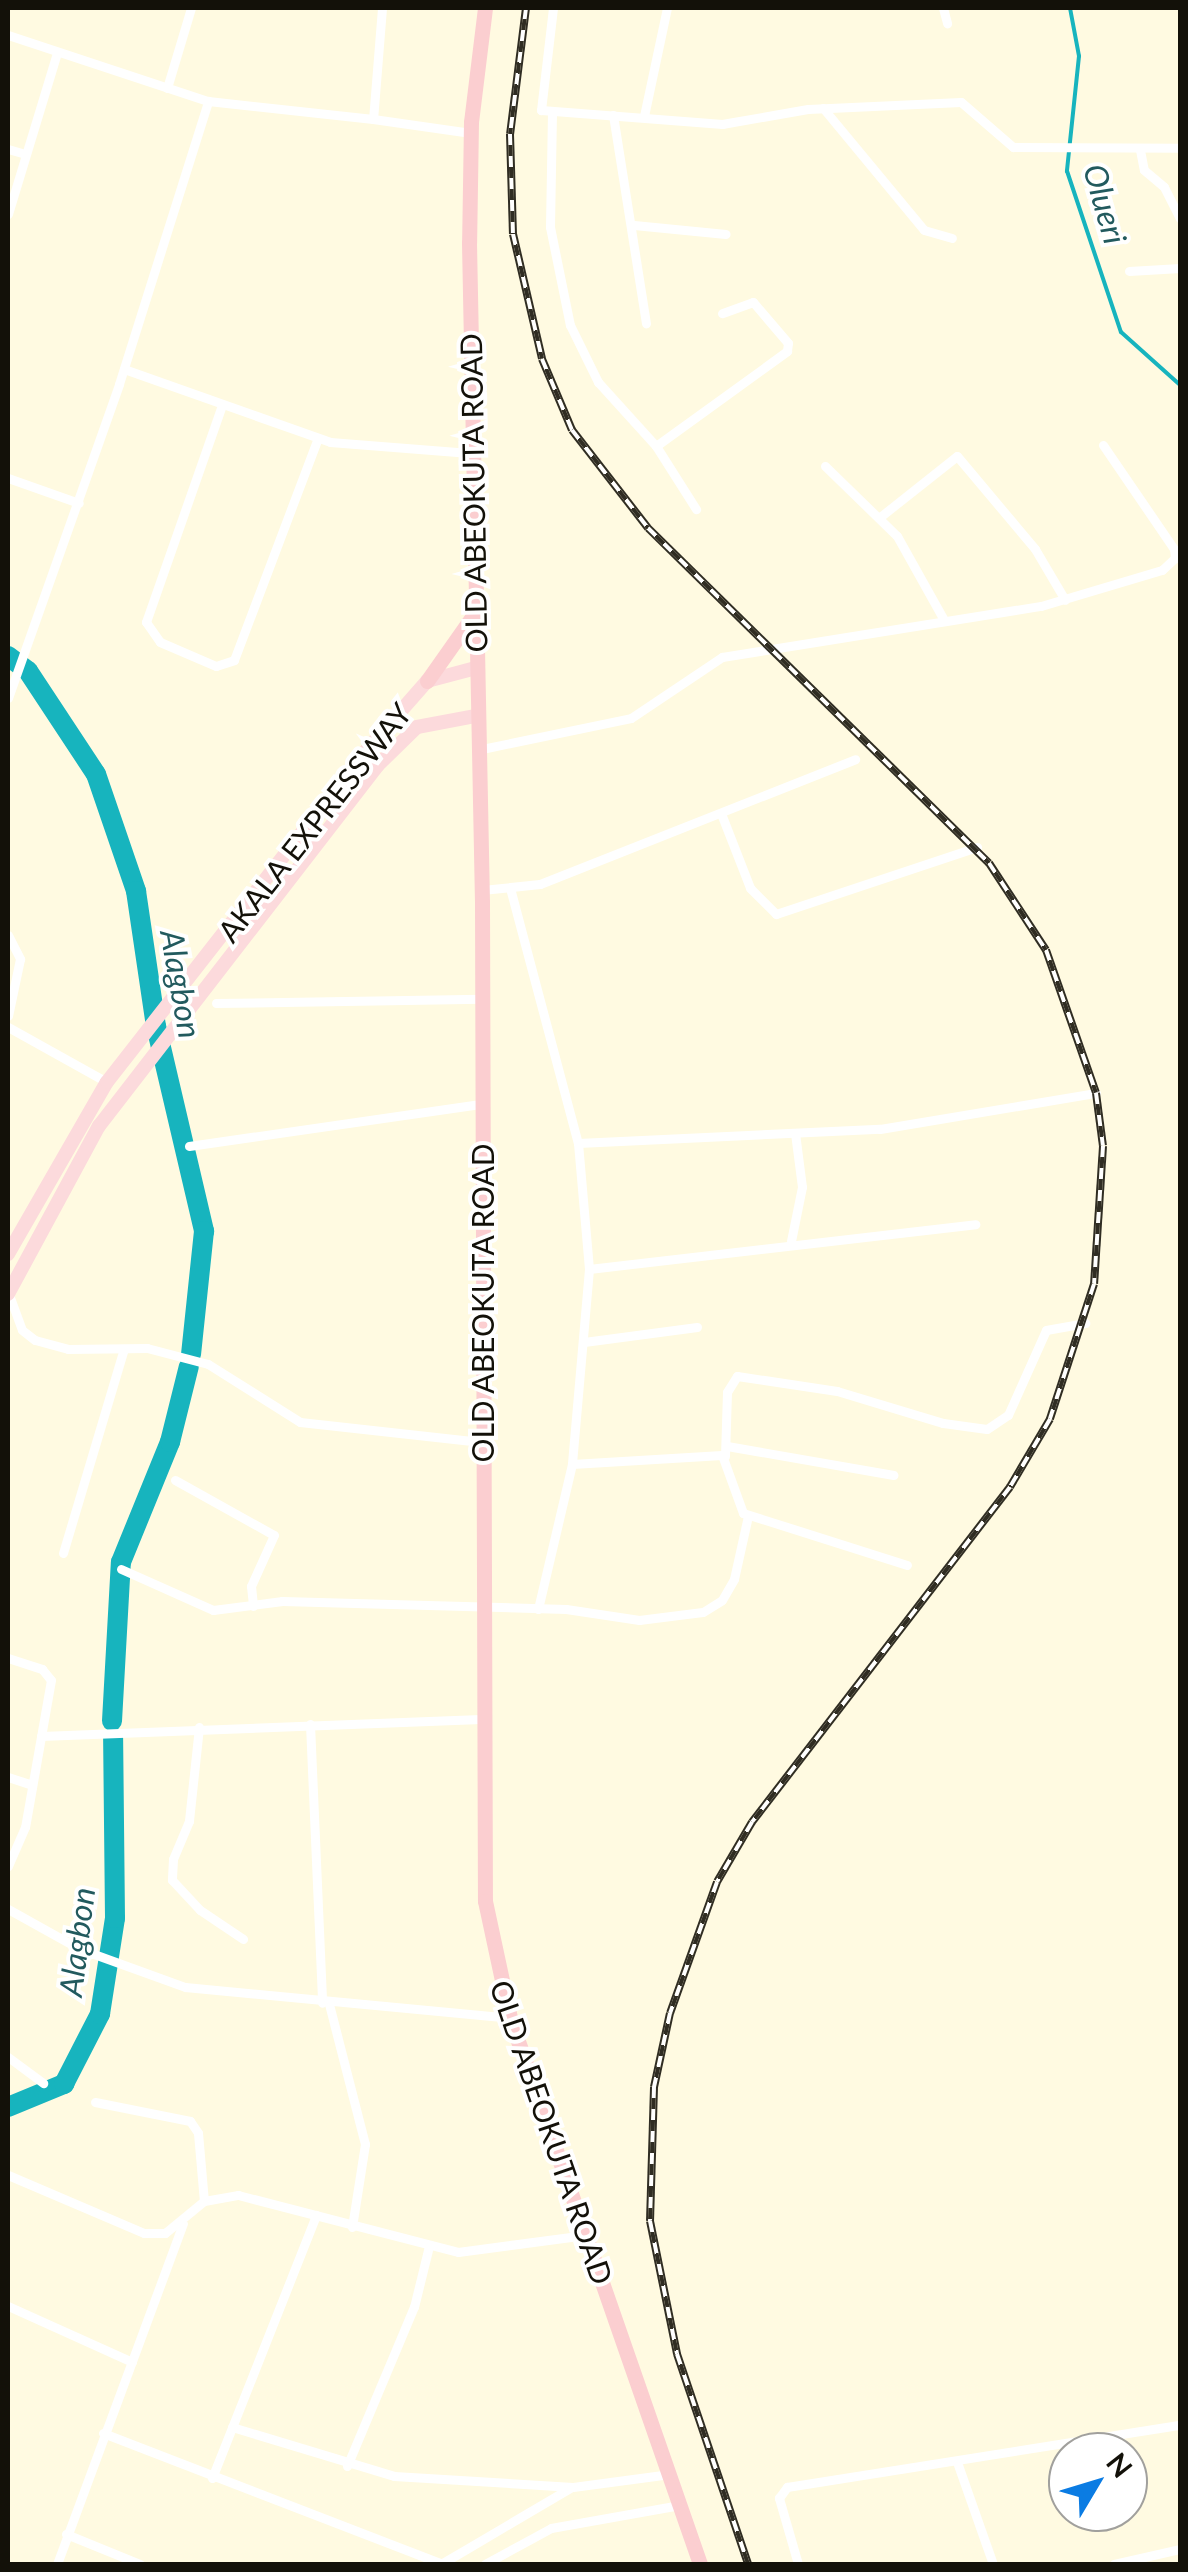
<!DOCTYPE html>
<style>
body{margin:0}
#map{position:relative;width:1188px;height:2572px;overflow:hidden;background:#fffae1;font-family:Lato,sans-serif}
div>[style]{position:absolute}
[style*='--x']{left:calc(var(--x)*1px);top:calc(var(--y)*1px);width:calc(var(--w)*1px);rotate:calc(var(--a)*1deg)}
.stream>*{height:4px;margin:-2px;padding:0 2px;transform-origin:2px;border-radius:2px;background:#17b4be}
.river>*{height:20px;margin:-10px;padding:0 10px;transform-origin:10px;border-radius:10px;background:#17b4be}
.minor>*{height:9px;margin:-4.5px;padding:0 4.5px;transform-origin:4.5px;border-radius:4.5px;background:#fff}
.primary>*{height:14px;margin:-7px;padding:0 7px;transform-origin:7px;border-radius:7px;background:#fcdadc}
.trunk>*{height:15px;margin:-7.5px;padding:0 7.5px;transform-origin:7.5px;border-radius:7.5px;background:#fbced0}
.rail>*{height:8px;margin-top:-4px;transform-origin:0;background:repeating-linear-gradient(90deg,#fff 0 11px,#302d23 0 22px);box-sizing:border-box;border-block:2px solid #302d23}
span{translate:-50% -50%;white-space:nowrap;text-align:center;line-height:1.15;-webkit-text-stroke:8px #fff;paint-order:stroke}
.street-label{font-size:30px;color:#131109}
.water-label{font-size:32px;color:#225a5e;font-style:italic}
.frame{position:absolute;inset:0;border:10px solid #131109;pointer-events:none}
.north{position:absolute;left:1048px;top:2432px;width:100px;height:100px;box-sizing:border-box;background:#fff;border:2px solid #a1a09d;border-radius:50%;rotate:52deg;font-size:28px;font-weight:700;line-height:40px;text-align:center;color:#131109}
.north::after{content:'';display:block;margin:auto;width:35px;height:45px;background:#0b7ce3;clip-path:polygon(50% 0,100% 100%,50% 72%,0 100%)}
</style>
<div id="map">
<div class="stream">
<div style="--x:1070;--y:8;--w:49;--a:79.4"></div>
<div style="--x:1079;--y:56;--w:116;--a:96"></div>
<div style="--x:1067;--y:171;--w:170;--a:71.5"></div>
<div style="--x:1121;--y:332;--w:79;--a:41.9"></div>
</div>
<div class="river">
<div style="--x:8;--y:656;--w:25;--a:37"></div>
<div style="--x:28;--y:671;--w:123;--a:56.6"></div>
<div style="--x:96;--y:774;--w:124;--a:71.1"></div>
<div style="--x:136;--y:891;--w:136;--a:81.6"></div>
<div style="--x:156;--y:1026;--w:211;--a:76.8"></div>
<div style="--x:204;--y:1231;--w:124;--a:96"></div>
<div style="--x:112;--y:1721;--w:159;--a:-86.8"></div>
<div style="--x:121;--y:1562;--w:130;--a:-67.8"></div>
<div style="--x:170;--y:1442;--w:78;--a:-76"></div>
<div style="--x:8;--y:2107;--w:61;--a:-22.3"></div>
<div style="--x:64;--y:2084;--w:79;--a:-62.8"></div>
<div style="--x:100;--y:2014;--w:97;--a:-81.1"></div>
<div style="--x:115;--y:1918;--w:180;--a:-90.6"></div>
</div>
<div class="minor">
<div style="--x:382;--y:8;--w:111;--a:94.6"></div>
<div style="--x:373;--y:119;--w:99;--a:8.1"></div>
<div style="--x:553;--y:8;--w:103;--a:96.7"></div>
<div style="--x:541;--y:110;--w:182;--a:4.4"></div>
<div style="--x:722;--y:124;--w:87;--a:-9.9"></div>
<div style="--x:808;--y:109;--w:153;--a:-2.6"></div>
<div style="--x:961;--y:102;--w:69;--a:40.9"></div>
<div style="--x:1013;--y:147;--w:167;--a:0.3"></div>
<div style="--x:943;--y:8;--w:16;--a:75"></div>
<div style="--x:8;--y:35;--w:211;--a:18.3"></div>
<div style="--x:208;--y:101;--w:166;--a:6.2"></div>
<div style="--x:167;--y:88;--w:84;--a:-73.3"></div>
<div style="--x:823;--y:108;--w:158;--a:50.4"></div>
<div style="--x:924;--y:230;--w:29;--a:16"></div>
<div style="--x:552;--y:112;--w:115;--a:91"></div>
<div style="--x:550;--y:227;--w:100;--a:78.5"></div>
<div style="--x:570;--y:325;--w:64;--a:63.8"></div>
<div style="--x:598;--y:382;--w:86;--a:47.8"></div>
<div style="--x:656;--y:446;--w:162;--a:-35.9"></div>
<div style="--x:787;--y:351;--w:8;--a:-83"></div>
<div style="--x:788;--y:343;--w:54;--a:-130.5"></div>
<div style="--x:753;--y:302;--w:33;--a:160"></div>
<div style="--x:613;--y:115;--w:211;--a:81"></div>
<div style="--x:644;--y:116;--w:110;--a:-78"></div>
<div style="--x:8;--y:149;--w:18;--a:16"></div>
<div style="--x:1140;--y:150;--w:20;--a:79"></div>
<div style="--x:1144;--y:170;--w:26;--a:40"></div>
<div style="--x:1164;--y:187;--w:35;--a:63"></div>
<div style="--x:8;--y:214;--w:168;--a:-73.1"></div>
<div style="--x:634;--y:225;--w:92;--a:5.6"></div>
<div style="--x:1129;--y:271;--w:51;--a:-3.4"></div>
<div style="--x:124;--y:369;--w:219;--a:19.5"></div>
<div style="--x:330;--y:442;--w:140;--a:4.5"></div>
<div style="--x:222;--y:405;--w:230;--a:109.3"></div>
<div style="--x:146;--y:622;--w:24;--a:55"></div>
<div style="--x:160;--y:642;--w:61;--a:23.2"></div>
<div style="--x:216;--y:666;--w:19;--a:-18"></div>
<div style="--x:234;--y:660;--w:237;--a:-69.3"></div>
<div style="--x:656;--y:446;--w:75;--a:57.6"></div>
<div style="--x:825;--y:466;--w:100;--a:44.2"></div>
<div style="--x:897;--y:536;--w:96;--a:60.8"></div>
<div style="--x:8;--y:478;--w:75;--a:19.4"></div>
<div style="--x:880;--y:517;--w:98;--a:-38.4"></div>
<div style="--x:957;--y:456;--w:121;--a:50"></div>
<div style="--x:1035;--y:549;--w:59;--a:59.5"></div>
<div style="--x:8;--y:698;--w:333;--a:-70.5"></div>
<div style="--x:119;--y:384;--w:297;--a:-72.5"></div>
<div style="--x:477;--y:750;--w:157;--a:-11.7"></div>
<div style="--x:631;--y:718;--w:110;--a:-33.8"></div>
<div style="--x:722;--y:657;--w:323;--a:-9.1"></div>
<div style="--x:1041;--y:606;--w:126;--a:-16.6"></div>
<div style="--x:1162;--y:570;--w:18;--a:-43"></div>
<div style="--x:1175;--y:558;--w:9;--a:-96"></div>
<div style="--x:1174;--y:549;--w:126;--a:-124.3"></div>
<div style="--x:722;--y:816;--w:77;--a:68.7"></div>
<div style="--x:750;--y:888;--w:37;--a:45"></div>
<div style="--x:776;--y:914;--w:212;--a:-18.4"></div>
<div style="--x:510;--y:888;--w:264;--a:75.1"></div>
<div style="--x:578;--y:1143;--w:126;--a:85"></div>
<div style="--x:589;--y:1269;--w:196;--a:95"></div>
<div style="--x:572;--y:1464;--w:149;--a:103.2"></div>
<div style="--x:482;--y:890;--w:58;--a:-5.9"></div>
<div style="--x:540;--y:884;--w:339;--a:-21.6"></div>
<div style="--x:8;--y:935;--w:27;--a:63"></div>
<div style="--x:20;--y:959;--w:58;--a:101.9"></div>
<div style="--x:216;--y:1003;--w:266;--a:-0.9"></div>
<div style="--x:8;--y:1027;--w:113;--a:29.1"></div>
<div style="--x:578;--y:1143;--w:302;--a:-2.7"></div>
<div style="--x:880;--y:1129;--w:219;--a:-9.5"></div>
<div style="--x:189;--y:1146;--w:296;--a:-8.2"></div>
<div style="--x:791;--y:1241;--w:55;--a:-78.5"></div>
<div style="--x:802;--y:1187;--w:54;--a:-97.4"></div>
<div style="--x:589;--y:1269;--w:389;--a:-6.6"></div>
<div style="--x:8;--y:1292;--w:40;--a:69.8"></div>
<div style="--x:22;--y:1330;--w:16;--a:38"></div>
<div style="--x:35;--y:1340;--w:34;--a:15"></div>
<div style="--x:68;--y:1349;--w:79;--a:-0.7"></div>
<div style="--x:147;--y:1348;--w:63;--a:14.7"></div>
<div style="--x:208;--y:1364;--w:109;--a:32.2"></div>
<div style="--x:300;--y:1422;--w:182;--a:6.3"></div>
<div style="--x:584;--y:1342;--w:114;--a:-7.6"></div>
<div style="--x:727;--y:1446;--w:169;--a:9.9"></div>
<div style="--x:725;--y:1456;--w:64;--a:-88.2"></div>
<div style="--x:727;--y:1392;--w:19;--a:-58"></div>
<div style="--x:737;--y:1376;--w:101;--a:8.5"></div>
<div style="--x:837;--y:1391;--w:111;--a:16.8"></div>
<div style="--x:943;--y:1423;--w:44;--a:7.8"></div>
<div style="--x:987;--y:1429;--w:25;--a:-34"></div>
<div style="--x:1008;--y:1415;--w:93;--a:-65.9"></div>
<div style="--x:1046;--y:1330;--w:40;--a:-10"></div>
<div style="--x:572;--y:1464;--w:150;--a:-3.4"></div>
<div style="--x:722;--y:1455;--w:62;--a:70.1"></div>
<div style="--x:743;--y:1513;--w:172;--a:17.6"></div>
<div style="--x:175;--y:1480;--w:113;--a:29.1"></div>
<div style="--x:274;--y:1535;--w:56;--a:114.3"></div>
<div style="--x:251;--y:1586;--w:20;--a:84"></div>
<div style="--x:63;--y:1553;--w:213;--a:-73.4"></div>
<div style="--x:121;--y:1569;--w:101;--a:24"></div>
<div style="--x:213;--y:1610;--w:70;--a:-7.4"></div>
<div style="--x:282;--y:1601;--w:284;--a:1.6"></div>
<div style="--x:566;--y:1609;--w:74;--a:8.6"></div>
<div style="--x:639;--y:1620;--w:64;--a:-7.1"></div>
<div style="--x:703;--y:1612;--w:22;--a:-32"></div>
<div style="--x:722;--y:1600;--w:24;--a:-60"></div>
<div style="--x:734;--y:1579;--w:65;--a:-77.5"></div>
<div style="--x:8;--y:1658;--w:36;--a:18"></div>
<div style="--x:42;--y:1669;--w:14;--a:51"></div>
<div style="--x:51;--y:1680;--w:149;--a:100"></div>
<div style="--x:25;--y:1827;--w:43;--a:113.6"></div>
<div style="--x:310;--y:1724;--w:279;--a:87.5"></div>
<div style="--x:199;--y:1727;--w:95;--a:96.1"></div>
<div style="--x:189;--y:1821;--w:41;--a:112.8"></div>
<div style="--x:173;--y:1859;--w:21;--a:93"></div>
<div style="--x:172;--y:1880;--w:41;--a:47"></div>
<div style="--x:200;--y:1910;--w:52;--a:34"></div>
<div style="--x:41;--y:1736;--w:440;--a:-2.2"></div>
<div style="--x:8;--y:1777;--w:23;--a:18"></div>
<div style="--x:8;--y:1909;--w:82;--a:29.1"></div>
<div style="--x:80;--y:1949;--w:112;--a:19.9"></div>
<div style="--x:185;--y:1987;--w:326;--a:5.4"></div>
<div style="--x:329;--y:2004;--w:145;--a:75.6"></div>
<div style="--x:365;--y:2144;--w:84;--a:98.9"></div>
<div style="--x:8;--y:2057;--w:44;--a:36.6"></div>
<div style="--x:95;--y:2102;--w:97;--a:11.3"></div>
<div style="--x:190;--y:2121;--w:14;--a:56"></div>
<div style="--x:198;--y:2133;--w:68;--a:85"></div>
<div style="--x:8;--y:2175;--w:148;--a:23.1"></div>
<div style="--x:144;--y:2233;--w:21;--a:0"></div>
<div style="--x:165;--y:2233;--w:50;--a:-39.4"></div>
<div style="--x:204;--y:2201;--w:35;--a:-10"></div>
<div style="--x:238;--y:2195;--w:227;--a:14.5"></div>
<div style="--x:458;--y:2252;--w:129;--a:-7.6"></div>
<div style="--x:8;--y:2306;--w:136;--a:24.3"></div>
<div style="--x:232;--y:2427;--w:169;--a:16.8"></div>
<div style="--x:394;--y:2476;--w:179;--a:3.5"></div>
<div style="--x:573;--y:2487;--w:98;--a:-7.6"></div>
<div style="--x:103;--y:2433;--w:364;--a:21.1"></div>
<div style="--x:957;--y:2462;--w:108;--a:70.6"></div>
<div style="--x:347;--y:2466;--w:173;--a:-67.2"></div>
<div style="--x:414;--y:2307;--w:63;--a:-76.2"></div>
<div style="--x:212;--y:2478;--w:283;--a:-68.4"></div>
<div style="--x:66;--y:2534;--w:80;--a:22.1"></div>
<div style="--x:57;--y:2564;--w:363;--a:-69.7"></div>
<div style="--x:441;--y:2564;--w:150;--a:-30.5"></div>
<div style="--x:485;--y:2564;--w:75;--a:-28.6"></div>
<div style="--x:551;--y:2528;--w:131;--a:-10.1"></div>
<div style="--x:798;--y:2564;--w:69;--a:-106.1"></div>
<div style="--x:779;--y:2498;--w:14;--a:-54"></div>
<div style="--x:787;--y:2487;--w:398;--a:-9"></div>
<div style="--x:1114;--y:2564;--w:68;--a:-12.8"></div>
</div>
<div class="primary">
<div style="--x:8;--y:1254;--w:198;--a:-60.1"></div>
<div style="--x:107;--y:1082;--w:417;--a:-52"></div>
<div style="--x:364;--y:753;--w:96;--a:-48.8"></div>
<div style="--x:427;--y:681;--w:51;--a:-14.9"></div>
<div style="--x:8;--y:1294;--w:191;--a:-61.6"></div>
<div style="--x:99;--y:1126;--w:456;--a:-52.3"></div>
<div style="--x:378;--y:765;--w:54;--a:-44.3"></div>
<div style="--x:417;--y:727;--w:60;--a:-10.6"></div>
</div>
<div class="trunk">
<div style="--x:485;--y:8;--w:115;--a:97"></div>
<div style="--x:471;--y:122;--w:121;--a:90.9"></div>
<div style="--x:469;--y:243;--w:660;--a:88.87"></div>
<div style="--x:482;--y:903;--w:998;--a:89.83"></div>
<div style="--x:485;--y:1901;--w:120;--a:77.9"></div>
<div style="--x:510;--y:2018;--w:578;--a:70.81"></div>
<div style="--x:427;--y:681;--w:87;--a:-54.8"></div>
</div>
<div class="rail">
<div style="--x:526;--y:8;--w:127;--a:97.2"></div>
<div style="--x:510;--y:134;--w:100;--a:88.3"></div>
<div style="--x:513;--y:234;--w:128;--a:76.9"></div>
<div style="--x:542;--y:359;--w:77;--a:67.1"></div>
<div style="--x:572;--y:430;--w:124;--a:52.2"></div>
<div style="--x:648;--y:528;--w:478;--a:44.5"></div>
<div style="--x:989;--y:863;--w:104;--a:56.8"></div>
<div style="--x:1046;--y:950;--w:151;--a:70.7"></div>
<div style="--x:1096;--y:1093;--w:53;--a:82.5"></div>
<div style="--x:1103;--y:1146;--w:138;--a:93.7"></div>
<div style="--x:1094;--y:1284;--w:142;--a:108.1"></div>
<div style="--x:1050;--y:1419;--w:79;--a:120.5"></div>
<div style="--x:1010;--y:1487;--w:423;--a:127.6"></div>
<div style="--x:752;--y:1822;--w:69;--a:120.3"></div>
<div style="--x:717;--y:1882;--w:139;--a:109.7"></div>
<div style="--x:670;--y:2013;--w:76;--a:102.2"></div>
<div style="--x:654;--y:2087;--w:134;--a:91.7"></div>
<div style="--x:650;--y:2221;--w:136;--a:78.5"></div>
<div style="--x:677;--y:2354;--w:222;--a:71.3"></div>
</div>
<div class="street-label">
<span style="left:473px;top:493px;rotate:-91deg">OLD ABEOKUTA ROAD</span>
<span style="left:314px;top:822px;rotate:-52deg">AKALA EXPRESSWAY</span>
<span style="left:482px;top:1303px;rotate:-90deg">OLD ABEOKUTA ROAD</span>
<span style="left:552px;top:2132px;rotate:71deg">OLD ABEOKUTA ROAD</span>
</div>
<div class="water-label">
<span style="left:1105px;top:204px;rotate:74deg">Olueri</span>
<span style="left:181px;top:984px;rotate:80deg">Alagbon</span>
<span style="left:77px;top:1942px;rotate:-83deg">Alagbon</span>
</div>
<div class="frame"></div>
<div class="north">N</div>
</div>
